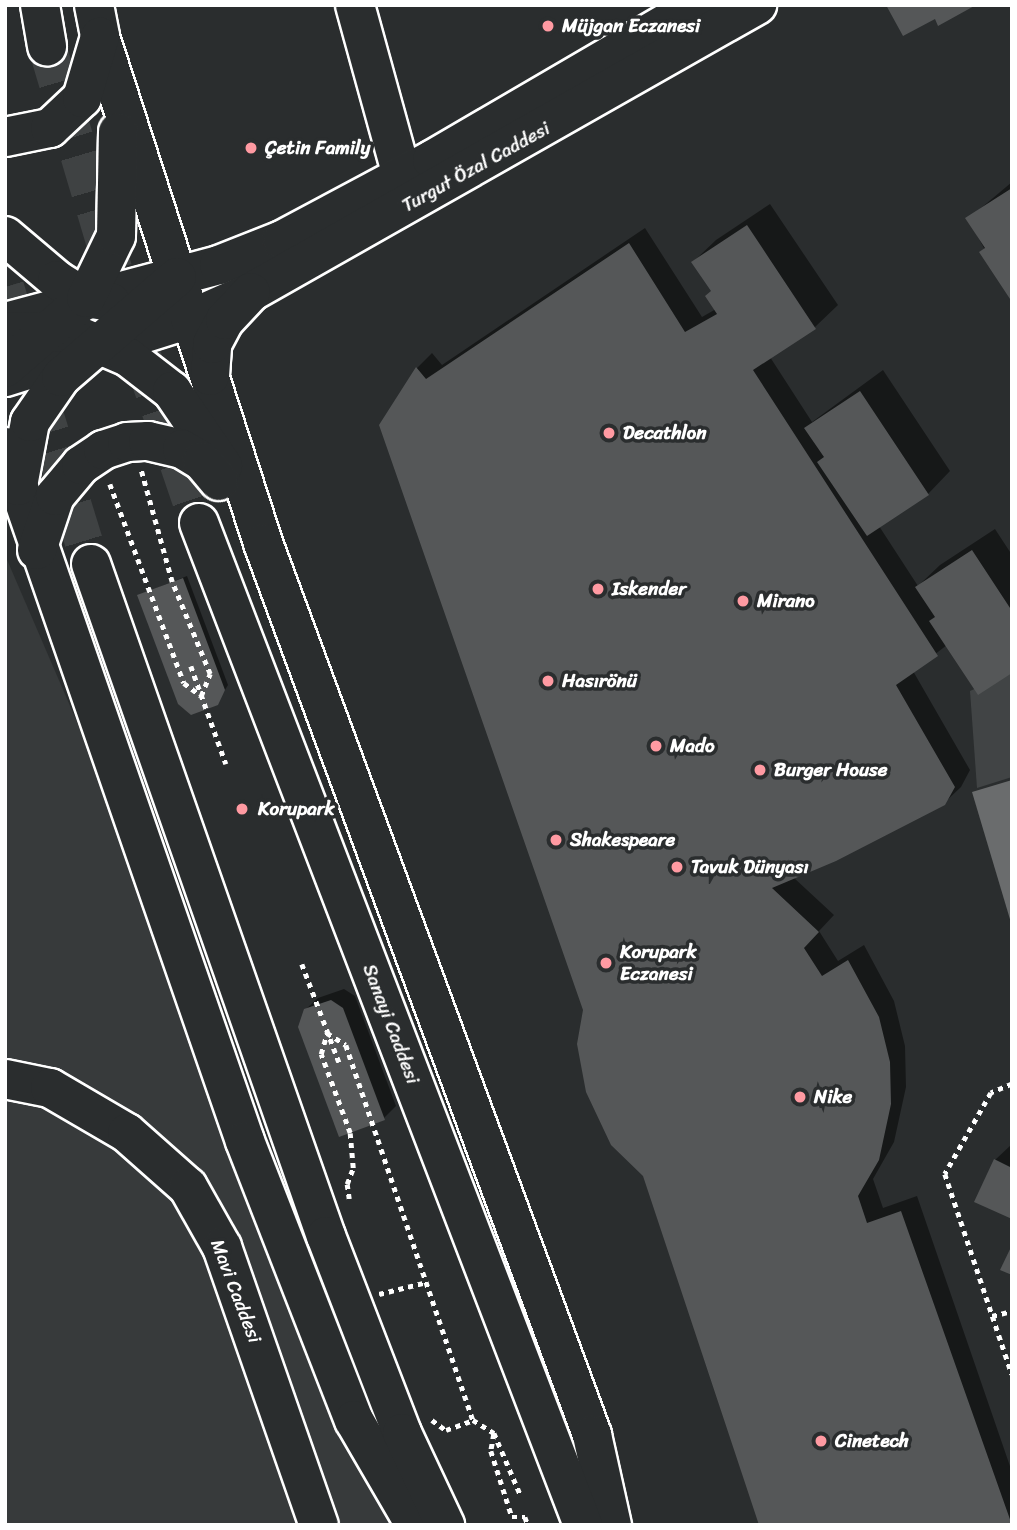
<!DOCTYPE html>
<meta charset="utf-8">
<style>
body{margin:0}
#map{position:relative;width:1017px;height:1530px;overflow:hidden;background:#2a2d2e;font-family:Sriracha,sans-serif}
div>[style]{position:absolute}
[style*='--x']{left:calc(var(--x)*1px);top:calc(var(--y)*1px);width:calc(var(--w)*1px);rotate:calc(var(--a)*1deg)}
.built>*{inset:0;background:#373a3b}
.green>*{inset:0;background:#414445}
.water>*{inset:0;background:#6a6c6d}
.shadow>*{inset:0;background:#0007}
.building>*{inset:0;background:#555758}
.highway-tunnel>*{height:38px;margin-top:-19px;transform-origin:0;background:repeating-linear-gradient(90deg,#3f4243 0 38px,transparent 0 57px)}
.path>*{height:4.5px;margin-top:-2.25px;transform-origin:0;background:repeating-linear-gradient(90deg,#fff 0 5px,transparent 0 10px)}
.roads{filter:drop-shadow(2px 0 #fff) drop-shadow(-2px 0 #fff) drop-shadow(0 2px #fff) drop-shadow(0 -2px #fff)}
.secondary>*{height:38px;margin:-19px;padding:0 19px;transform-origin:19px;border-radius:19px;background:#2a2d2e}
.highway>*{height:38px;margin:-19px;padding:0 19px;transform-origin:19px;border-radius:19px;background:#2a2d2e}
.dots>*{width:19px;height:19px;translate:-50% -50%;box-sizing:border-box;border:4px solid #2a2d2e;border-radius:50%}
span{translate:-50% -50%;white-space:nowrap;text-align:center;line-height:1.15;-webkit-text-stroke:7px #2a2d2e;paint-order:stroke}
.poi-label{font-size:19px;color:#fff;font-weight:700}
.left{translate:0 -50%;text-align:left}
.street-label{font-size:19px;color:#fff}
.frame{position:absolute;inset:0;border:7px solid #fff;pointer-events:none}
</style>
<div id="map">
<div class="built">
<div style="clip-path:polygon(5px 555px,423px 1525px,5px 1525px)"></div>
</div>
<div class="green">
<div style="clip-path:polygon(1012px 672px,1012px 777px,977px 788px,970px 691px)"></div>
</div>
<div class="water">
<div style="clip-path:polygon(1012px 780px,1012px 926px,972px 792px)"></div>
</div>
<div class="shadow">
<div style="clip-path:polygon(1012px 182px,1012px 299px,968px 219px)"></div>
<div style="clip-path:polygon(770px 204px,838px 305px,815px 327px,770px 357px,812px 422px,883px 370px,950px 471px,928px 494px,879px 526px,918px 586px,940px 565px,995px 529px,1012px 555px,1012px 671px,947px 645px,913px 671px,970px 770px,961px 787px,944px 803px,793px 877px,834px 915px,819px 931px,838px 961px,864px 945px,894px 1001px,905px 1046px,906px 1087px,894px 1142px,873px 1179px,883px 1208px,917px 1196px,1012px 1472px,1012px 1525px,644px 1175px,381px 425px,417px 368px,432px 353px,442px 365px,645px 228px,702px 317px,716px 309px,712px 290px,693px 262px,716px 240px)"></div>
<div style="clip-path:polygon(187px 576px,228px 685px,217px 703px,139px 595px)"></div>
<div style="clip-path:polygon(344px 989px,355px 996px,396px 1106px,384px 1118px,305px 1010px,318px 998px)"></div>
<div style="clip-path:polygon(1012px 1144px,1012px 1217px,995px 1160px)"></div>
</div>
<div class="building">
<div style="clip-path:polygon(886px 5px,976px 5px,938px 26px,935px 19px,903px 36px)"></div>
<div style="clip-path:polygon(1012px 188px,1012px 302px,979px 252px,985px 248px,965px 218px)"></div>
<div style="clip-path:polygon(747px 225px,816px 329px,753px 370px,938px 656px,896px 685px,955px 787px,945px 805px,836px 861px,772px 888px,819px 932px,804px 948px,822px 976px,848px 960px,879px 1017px,890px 1062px,891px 1104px,879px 1160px,858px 1196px,867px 1223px,901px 1211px,1012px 1525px,759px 1525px,643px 1176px,611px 1145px,586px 1092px,577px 1044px,583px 1010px,379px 425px,416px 367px,426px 379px,629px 243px,685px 332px,717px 314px,705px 296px,711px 291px,691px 262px)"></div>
<div style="clip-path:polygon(860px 391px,929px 495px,867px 536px,817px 462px,824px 457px,804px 428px)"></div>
<div style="clip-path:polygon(972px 550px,1012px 611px,1012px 673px,978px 695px,929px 621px,935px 617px,915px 587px)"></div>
<div style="clip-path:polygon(183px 578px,225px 690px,218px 705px,191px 715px,178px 704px,137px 595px)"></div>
<div style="clip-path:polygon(331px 1000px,343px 1008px,385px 1120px,339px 1137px,298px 1027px,304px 1009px)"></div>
<div style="clip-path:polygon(994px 1159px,1012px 1168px,1012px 1219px,974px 1202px)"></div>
<div style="clip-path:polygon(1012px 1245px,1012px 1275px,1000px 1270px)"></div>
</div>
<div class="highway-tunnel">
<div style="--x:47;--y:46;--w:233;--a:73.5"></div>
<div style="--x:5;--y:287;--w:290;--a:72.8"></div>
<div style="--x:142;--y:356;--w:176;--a:71.2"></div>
</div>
<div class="path">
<div style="--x:110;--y:484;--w:212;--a:69.6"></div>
<div style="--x:184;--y:683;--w:21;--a:37"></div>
<div style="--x:201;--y:696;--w:24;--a:-68"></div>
<div style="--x:210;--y:674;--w:100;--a:-112.4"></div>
<div style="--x:172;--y:582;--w:116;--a:-105.5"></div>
<div style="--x:191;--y:666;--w:104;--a:70.3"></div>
<div style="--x:302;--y:964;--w:105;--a:69.3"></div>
<div style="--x:1012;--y:1084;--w:23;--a:157"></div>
<div style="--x:991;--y:1093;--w:93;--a:119.6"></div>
<div style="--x:945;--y:1174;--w:211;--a:71.5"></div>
<div style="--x:349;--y:1199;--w:15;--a:-98"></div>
<div style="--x:347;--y:1184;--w:17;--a:-69"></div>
<div style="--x:353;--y:1168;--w:35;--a:-95"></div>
<div style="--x:350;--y:1133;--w:84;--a:-110.2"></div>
<div style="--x:321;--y:1054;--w:22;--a:-74"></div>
<div style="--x:327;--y:1033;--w:22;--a:32"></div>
<div style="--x:346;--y:1045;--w:396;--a:71.3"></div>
<div style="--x:473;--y:1420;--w:25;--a:32"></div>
<div style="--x:494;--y:1433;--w:69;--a:66.8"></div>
<div style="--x:379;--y:1294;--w:49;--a:-14"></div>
<div style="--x:992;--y:1316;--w:21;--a:-14"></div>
<div style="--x:432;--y:1420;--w:17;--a:36"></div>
<div style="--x:446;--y:1430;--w:29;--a:-20"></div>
<div style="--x:494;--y:1434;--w:17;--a:100"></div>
<div style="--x:491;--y:1451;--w:69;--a:72.3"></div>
<div style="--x:512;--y:1517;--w:13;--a:0"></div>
<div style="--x:525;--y:1517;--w:9;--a:69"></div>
</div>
<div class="roads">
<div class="secondary">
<div style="--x:355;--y:5;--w:177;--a:74.6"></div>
<div style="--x:5;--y:322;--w:221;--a:-14.9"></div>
<div style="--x:219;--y:265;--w:68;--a:-21.6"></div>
<div style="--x:282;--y:240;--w:170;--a:-28.1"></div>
<div style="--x:432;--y:160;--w:307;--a:-30.3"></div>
<div style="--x:5;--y:377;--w:194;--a:-17.4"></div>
<div style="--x:190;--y:319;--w:67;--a:-23.9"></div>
<div style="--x:251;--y:292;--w:582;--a:-29.56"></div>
<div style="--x:5;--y:1079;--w:46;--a:11.3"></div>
<div style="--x:50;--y:1088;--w:89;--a:30.3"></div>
<div style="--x:127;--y:1133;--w:81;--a:41.5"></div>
<div style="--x:188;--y:1187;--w:69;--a:60.5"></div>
<div style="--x:222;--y:1247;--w:294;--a:70.8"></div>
</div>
<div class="highway">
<div style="--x:40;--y:5;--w:42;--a:80.3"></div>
<div style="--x:94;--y:5;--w:33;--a:79"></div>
<div style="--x:100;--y:37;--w:532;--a:72.14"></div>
<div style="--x:263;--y:543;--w:951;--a:69.75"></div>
<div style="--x:592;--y:1435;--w:92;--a:77.5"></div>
<div style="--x:5;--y:137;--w:46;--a:-11.3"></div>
<div style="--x:50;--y:128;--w:44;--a:-43.2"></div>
<div style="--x:82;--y:98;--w:64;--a:-73.6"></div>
<div style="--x:5;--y:236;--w:68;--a:40.2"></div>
<div style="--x:57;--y:280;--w:34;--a:32"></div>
<div style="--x:86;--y:298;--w:25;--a:9"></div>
<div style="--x:5;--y:331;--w:67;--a:1.7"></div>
<div style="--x:72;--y:333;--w:61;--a:23.2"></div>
<div style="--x:128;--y:357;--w:56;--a:37.7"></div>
<div style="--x:172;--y:391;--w:91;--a:55.8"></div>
<div style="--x:5;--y:368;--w:107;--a:-40.8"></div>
<div style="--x:86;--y:298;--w:69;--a:-64.2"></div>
<div style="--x:116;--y:236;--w:104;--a:-88.9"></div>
<div style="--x:210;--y:376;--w:32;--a:-86"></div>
<div style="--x:212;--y:344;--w:27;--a:-62"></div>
<div style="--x:225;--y:320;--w:38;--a:-47"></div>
<div style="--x:5;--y:447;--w:734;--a:70.92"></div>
<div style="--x:245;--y:1141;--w:300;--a:68.7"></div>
<div style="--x:354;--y:1420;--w:121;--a:59.8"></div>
<div style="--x:18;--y:486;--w:65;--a:-79.4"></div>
<div style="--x:30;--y:422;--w:55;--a:-55.4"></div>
<div style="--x:61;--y:377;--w:153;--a:-40.8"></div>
<div style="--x:199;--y:523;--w:1073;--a:69.03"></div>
<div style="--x:37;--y:550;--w:57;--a:-71.6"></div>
<div style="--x:55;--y:496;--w:40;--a:-50"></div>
<div style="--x:81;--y:465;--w:27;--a:-34"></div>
<div style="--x:103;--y:450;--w:25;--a:-18"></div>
<div style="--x:127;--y:442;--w:21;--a:-3"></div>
<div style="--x:148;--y:441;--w:35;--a:13"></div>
<div style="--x:182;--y:449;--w:23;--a:31"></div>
<div style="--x:202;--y:461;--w:26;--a:50"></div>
<div style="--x:91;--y:564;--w:712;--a:70.73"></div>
<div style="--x:326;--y:1236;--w:211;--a:68.9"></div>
<div style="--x:402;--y:1433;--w:102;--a:64.9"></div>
</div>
</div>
<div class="dots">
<div style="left:548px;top:26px;background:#ff9aa2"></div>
<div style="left:251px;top:148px;background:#ff9aa2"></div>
<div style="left:609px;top:433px;background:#ff9aa2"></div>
<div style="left:598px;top:589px;background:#ff9aa2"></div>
<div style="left:743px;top:601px;background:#ff9aa2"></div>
<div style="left:548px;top:681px;background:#ff9aa2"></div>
<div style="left:656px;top:746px;background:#ff9aa2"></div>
<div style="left:760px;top:770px;background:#ff9aa2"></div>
<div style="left:242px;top:809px;background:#ff9aa2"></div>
<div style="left:556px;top:840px;background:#ff9aa2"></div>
<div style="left:677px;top:867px;background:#ff9aa2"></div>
<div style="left:606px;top:963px;background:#ff9aa2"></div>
<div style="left:800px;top:1097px;background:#ff9aa2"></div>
<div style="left:821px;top:1441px;background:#ff9aa2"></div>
</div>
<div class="poi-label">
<span class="left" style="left:562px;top:26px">Müjgan Eczanesi</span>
<span class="left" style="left:265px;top:148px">Çetin Family</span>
<span class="left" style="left:623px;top:433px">Decathlon</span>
<span class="left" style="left:612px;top:589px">Iskender</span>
<span class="left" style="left:757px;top:601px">Mirano</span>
<span class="left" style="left:562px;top:681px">Hasırönü</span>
<span class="left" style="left:670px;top:746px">Mado</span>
<span class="left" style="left:774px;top:770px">Burger House</span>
<span class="left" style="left:258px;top:809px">Korupark</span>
<span class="left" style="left:570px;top:840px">Shakespeare</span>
<span class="left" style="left:691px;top:867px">Tavuk Dünyası</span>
<span class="left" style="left:620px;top:963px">Korupark<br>Eczanesi</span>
<span class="left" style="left:814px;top:1097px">Nike</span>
<span class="left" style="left:835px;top:1441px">Cinetech</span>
</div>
<div class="street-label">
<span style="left:476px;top:167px;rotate:-29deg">Turgut Özal Caddesi</span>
<span style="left:391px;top:1024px;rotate:69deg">Sanayi Caddesi</span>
<span style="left:236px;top:1291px;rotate:69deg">Mavi Caddesi</span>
</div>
<div class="frame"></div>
</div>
